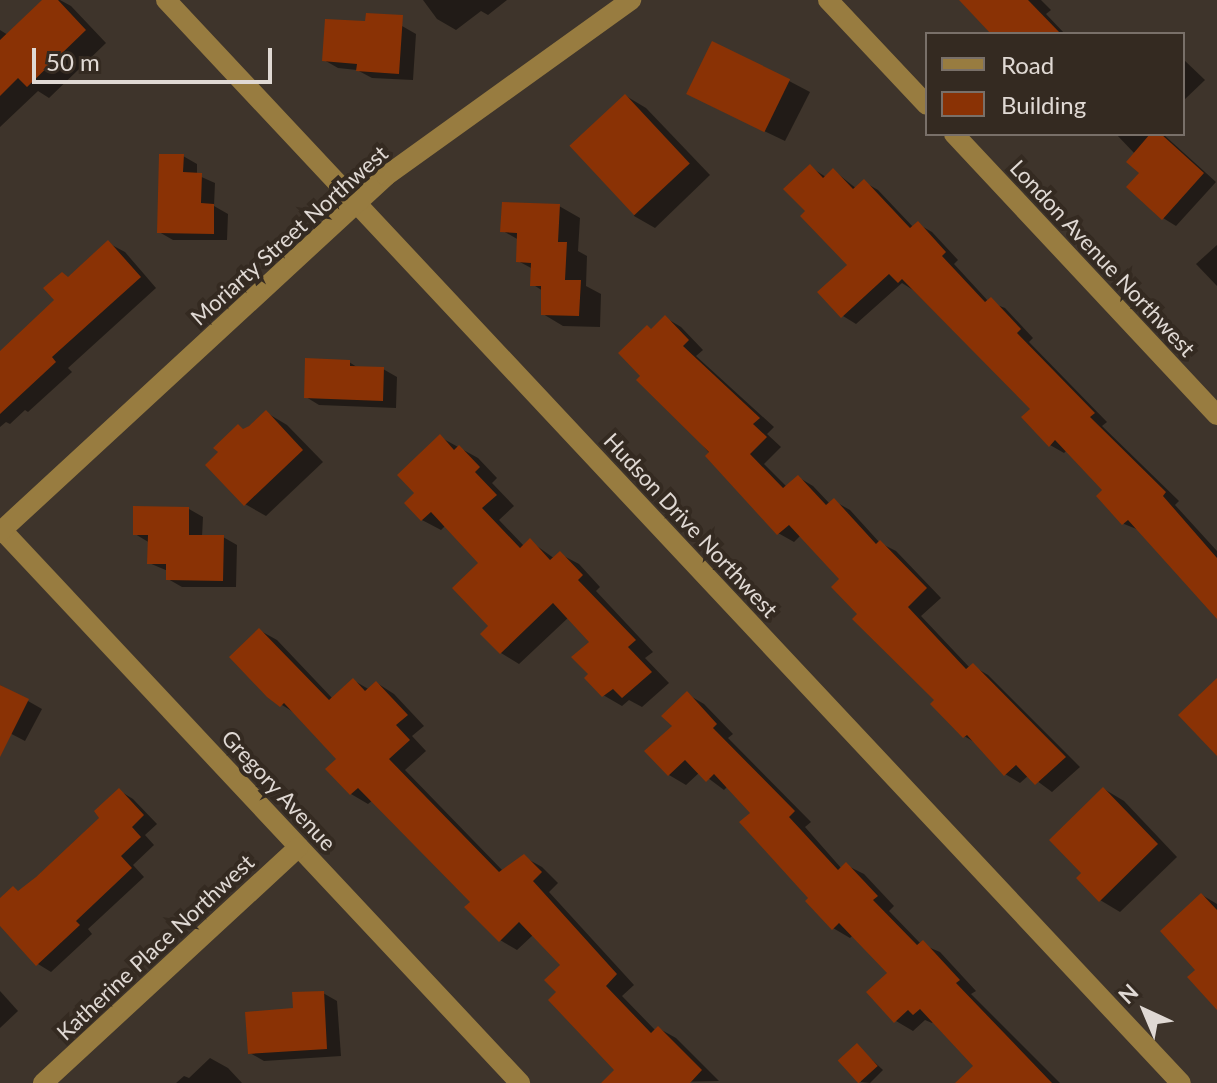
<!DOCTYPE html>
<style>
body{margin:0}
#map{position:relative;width:1217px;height:1083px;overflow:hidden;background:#3e342b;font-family:Lato,sans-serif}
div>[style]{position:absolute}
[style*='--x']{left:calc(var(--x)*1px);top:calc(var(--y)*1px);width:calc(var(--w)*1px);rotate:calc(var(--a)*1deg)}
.shadow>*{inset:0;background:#0007}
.building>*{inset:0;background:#8a3205;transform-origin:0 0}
.minor>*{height:20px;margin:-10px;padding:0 10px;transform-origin:10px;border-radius:10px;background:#987c40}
span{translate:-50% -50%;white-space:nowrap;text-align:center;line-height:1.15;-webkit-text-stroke:8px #342a21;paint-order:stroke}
.street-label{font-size:22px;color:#e0d9d4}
.legend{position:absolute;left:925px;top:32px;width:260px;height:104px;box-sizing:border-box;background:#342a21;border:2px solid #797069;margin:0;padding:10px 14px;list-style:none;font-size:24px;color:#e0d9d4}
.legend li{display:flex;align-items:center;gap:16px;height:40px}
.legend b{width:40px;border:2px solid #797069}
.north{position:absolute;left:1105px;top:971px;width:80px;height:80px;-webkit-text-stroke:6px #342a21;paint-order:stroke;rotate:316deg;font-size:22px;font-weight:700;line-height:32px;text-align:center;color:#e0d9d4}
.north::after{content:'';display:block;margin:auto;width:28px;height:36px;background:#e0d9d4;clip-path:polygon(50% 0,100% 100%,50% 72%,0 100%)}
.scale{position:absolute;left:32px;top:48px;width:240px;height:36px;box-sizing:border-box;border:4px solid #e0d9d4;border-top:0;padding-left:10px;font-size:24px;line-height:28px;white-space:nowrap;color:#e0d9d4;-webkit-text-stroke:6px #342a21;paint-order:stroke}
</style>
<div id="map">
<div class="shadow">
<div style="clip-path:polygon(45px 0,60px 0,71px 6px,106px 43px,49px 98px,38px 91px,0 127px,0 30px,8px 35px)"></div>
<div style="clip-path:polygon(423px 0,507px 0,488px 15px,481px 11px,456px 30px,437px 19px)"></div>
<div style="clip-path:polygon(981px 0,1041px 0,1051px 10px,1046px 14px,1065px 34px,991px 34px)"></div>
<div style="clip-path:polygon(402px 26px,416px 34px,413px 80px,372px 78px,357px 70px,338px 68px,324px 60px)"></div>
<div style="clip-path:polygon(1183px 59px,1205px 80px,1183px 101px)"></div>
<div style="clip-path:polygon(789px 81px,810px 92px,785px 141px,710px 105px)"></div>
<div style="clip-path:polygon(626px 96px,646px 108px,710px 175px,655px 228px,634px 216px)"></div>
<div style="clip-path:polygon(1116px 134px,1163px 134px,1216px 182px,1176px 226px,1163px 218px,1135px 154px)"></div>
<div style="clip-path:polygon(183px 156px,197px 164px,197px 175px,215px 183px,214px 206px,228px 214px,227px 240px,173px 240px,159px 232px)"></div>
<div style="clip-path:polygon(810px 167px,826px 177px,833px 170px,857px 189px,864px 182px,878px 190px,914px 228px,918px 224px,932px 232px,958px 260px,954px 264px,989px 302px,1005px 308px,1033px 338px,1029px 342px,1107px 422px,1102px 426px,1179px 501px,1175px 505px,1217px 551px,1217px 616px,1139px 530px,1124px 524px,1105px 490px,1067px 450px,1064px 453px,1050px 445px,1033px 409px,913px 290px,902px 283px,856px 324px,843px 316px,850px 265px,808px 211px)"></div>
<div style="clip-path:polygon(559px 206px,580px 218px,578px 251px,587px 256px,586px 286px,601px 294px,600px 327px,563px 326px,543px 314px,543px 291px,532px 284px,533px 269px,518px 261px,519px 240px,503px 231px)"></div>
<div style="clip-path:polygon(108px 243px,125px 252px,156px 288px,68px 368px,72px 372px,28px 412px,25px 410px,10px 424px,6px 422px,0 427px,0 356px,57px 300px,70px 278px)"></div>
<div style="clip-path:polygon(1217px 245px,1217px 286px,1196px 264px)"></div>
<div style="clip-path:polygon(666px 318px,681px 327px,703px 350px,696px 356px,774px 427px,767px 434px,781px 447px,764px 464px,787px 487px,798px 477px,813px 486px,830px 504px,834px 501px,850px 510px,880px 543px,896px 551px,941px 598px,921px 616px,970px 668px,973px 666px,988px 675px,1080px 767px,1052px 792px,1029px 775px,1020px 783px,1005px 774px,978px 744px,964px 736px,937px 700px,860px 614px,842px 579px,801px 535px,794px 542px,778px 533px,643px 376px,653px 330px)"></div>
<div style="clip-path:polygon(349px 362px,360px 369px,383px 369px,397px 377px,396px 408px,319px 405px,306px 397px)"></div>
<div style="clip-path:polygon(267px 413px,287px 425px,323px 462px,266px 516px,245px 504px,244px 430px)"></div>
<div style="clip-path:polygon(440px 437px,478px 458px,497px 478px,492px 483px,514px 506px,499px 520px,524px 546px,530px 541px,555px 559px,560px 554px,579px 564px,600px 587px,596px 591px,653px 652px,645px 658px,669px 683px,642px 707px,629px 700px,622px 706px,603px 695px,590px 674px,592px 642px,569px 617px,519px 664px,501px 653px,491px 626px,481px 563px,446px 525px,441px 530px,422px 520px,416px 493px)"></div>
<div style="clip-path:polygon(189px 509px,203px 517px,202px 537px,223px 537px,237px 545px,236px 587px,182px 587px,168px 579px,168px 571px,149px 563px,150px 543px,135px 534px)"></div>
<div style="clip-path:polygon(259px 630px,277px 640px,333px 699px,353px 680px,370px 690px,377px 683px,394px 694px,424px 726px,412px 736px,426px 751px,405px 770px,504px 872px,524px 857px,542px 867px,558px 883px,549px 892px,634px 985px,622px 996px,656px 1031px,658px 1028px,676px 1038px,719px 1081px,622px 1083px,617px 1070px,559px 992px,563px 965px,533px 935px,517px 950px,500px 940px,472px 902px,373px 800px,368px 804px,351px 794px,339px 759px,298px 715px,282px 705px)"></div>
<div style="clip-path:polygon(0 685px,42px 709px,25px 741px,0 728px)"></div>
<div style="clip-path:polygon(687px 694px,704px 704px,733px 734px,728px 738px,811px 822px,805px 827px,842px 869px,846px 865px,864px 874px,894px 906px,889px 911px,921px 944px,940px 952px,976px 991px,971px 994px,1060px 1083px,963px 1083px,976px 1067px,934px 1021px,932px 1023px,925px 1020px,913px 1031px,896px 1021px,889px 973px,853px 935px,850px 938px,833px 928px,752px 813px,728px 786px,724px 790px,700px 772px,686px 785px,669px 775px,674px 726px)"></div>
<div style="clip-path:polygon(1104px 789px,1124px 801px,1177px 857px,1120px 912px,1100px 900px,1083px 873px)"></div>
<div style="clip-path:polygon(120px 791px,133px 799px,157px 824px,145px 835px,154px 845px,133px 865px,144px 877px,88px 929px,92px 934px,51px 972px,38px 964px,0 923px,0 910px,102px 818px)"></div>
<div style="clip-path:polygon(1202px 895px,1217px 904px,1217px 1001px,1198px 970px)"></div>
<div style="clip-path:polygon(0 991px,18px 1011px,0 1028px)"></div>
<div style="clip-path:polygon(323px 993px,337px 1001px,341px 1056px,264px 1061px,250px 1053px,296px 1010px)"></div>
<div style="clip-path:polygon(857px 1046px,883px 1070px,870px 1083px,861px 1082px)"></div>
<div style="clip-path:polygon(210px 1058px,228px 1068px,242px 1083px,176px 1083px,184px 1076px,189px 1078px)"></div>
</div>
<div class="building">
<div style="clip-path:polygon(42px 0,58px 0,86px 30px,27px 87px,18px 78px,0 96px,0 40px)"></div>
<div style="clip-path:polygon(959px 0,1028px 0,1061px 34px,991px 34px)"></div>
<div style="clip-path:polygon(366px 13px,403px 15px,399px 74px,356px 71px,357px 64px,322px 61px,325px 19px,365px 21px)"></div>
<div style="left:712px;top:41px;width:87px;height:59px;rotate:26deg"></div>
<div style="left:625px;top:94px;width:95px;height:76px;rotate:47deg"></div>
<div style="clip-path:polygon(1150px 134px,1161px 134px,1204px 173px,1162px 220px,1126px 187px,1139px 173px,1126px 162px)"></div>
<div style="clip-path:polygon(159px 154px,184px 154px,183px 172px,202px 173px,201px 203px,214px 204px,214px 234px,157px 233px)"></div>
<div style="clip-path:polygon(810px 164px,823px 178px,833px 168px,853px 189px,864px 179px,910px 228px,918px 221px,946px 252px,942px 256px,985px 302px,991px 297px,1021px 329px,1017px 333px,1095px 413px,1090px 417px,1166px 492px,1163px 496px,1217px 558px,1217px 619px,1128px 520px,1122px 525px,1096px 496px,1102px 490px,1055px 440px,1049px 447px,1021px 417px,1030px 409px,902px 279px,898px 283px,889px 274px,841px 318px,817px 292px,847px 265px,800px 216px,805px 211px,783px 189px)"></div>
<div style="clip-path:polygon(502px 202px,560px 204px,558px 242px,567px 242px,565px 280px,581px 280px,579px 316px,541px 315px,541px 286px,530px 286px,531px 263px,516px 262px,517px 233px,500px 232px)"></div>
<div style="clip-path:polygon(108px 240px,141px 277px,52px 357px,56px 362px,0 414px,0 351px,54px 300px,43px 288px,62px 272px,68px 277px)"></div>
<div style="clip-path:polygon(665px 315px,689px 340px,683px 346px,760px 418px,753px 424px,767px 437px,750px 454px,783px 488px,798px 475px,826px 505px,834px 498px,876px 544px,880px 540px,927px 588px,908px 607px,966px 669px,973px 663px,1066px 757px,1035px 785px,1016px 765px,1004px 776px,967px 735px,963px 738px,930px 704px,934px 700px,852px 619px,857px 614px,831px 587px,839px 579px,789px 525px,777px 535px,705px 456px,709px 452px,636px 380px,640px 376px,618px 353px,647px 325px,651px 329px)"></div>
<div style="clip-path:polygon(305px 358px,350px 360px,350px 366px,384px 367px,383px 401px,304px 398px)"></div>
<div style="clip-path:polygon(266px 410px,303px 450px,244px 506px,205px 465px,218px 452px,213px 448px,238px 424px,243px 429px,249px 426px)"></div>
<div style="clip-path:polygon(440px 434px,454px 450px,459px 445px,480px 467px,475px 472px,497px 495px,482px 508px,520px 548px,530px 538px,550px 560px,560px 551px,583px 575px,578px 580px,636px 640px,628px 647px,652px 672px,622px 698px,613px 689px,602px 697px,584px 678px,588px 674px,571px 657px,589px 642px,553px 603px,500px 654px,480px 634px,488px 626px,452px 588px,478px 563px,431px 512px,421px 521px,404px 503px,414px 493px,397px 475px)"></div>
<div style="clip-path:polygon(133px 506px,189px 507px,189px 535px,224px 535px,223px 581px,166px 580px,166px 564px,147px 564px,148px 535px,133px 535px)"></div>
<div style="clip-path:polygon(259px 628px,329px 700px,353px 678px,365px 691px,376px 681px,408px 715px,396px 725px,410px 740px,389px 759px,499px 872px,524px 854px,542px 872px,533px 881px,617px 974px,606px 986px,651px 1033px,658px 1026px,702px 1070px,690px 1083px,601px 1083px,614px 1070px,548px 1000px,556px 992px,544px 980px,560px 965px,519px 922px,499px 942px,464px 907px,470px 902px,358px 788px,350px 795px,325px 769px,336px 759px,284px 703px,280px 707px,267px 697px,229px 657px)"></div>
<div style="clip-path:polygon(1217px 678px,1217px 756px,1178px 715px)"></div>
<div style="clip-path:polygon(0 685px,29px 699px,0 757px)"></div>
<div style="clip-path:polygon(687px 691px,717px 724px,713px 728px,795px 811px,789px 817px,838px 870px,846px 862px,878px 896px,873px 900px,917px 945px,923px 940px,960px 980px,956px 983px,1052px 1083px,955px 1083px,973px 1066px,920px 1009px,913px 1015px,908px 1010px,894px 1023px,866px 992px,887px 973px,839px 923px,832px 930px,805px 901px,808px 898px,739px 822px,750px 813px,714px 774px,706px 782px,685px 760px,668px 776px,644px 751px,672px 726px,661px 716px)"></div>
<div style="clip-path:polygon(1103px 787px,1158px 844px,1099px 902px,1076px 878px,1081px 873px,1049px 840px)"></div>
<div style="clip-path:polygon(119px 788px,144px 815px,132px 827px,141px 837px,121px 856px,132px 868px,76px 921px,80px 925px,36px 966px,0 926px,0 898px,13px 886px,18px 891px,36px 877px,99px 818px,94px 811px)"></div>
<div style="clip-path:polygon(1201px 893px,1217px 910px,1217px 1010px,1187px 977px,1195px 970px,1160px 931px)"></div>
<div style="clip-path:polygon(324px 991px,327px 1049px,248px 1054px,245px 1012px,293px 1008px,292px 992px)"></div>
<div style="left:857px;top:1043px;width:31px;height:26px;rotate:48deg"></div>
</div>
<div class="minor">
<div style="--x:166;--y:0;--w:1484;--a:46.86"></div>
<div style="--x:828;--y:0;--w:144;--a:46.7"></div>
<div style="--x:954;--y:134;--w:385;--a:46.9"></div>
<div style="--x:2;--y:530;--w:758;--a:46.87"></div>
<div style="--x:0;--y:532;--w:525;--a:-42.68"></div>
<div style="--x:386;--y:176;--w:302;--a:-35.7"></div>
<div style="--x:43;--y:1083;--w:348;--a:-42.7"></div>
</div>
<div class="street-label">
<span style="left:289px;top:235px;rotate:-42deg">Moriarty Street Northwest</span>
<span style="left:1103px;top:258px;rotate:47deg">London Avenue Northwest</span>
<span style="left:691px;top:525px;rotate:47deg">Hudson Drive Northwest</span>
<span style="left:279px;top:790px;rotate:47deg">Gregory Avenue</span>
<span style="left:155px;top:947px;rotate:-43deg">Katherine Place Northwest</span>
</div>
<ul class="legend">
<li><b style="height:10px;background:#987c40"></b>Road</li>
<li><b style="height:22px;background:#8a3205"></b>Building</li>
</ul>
<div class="north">N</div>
<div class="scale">50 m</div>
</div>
